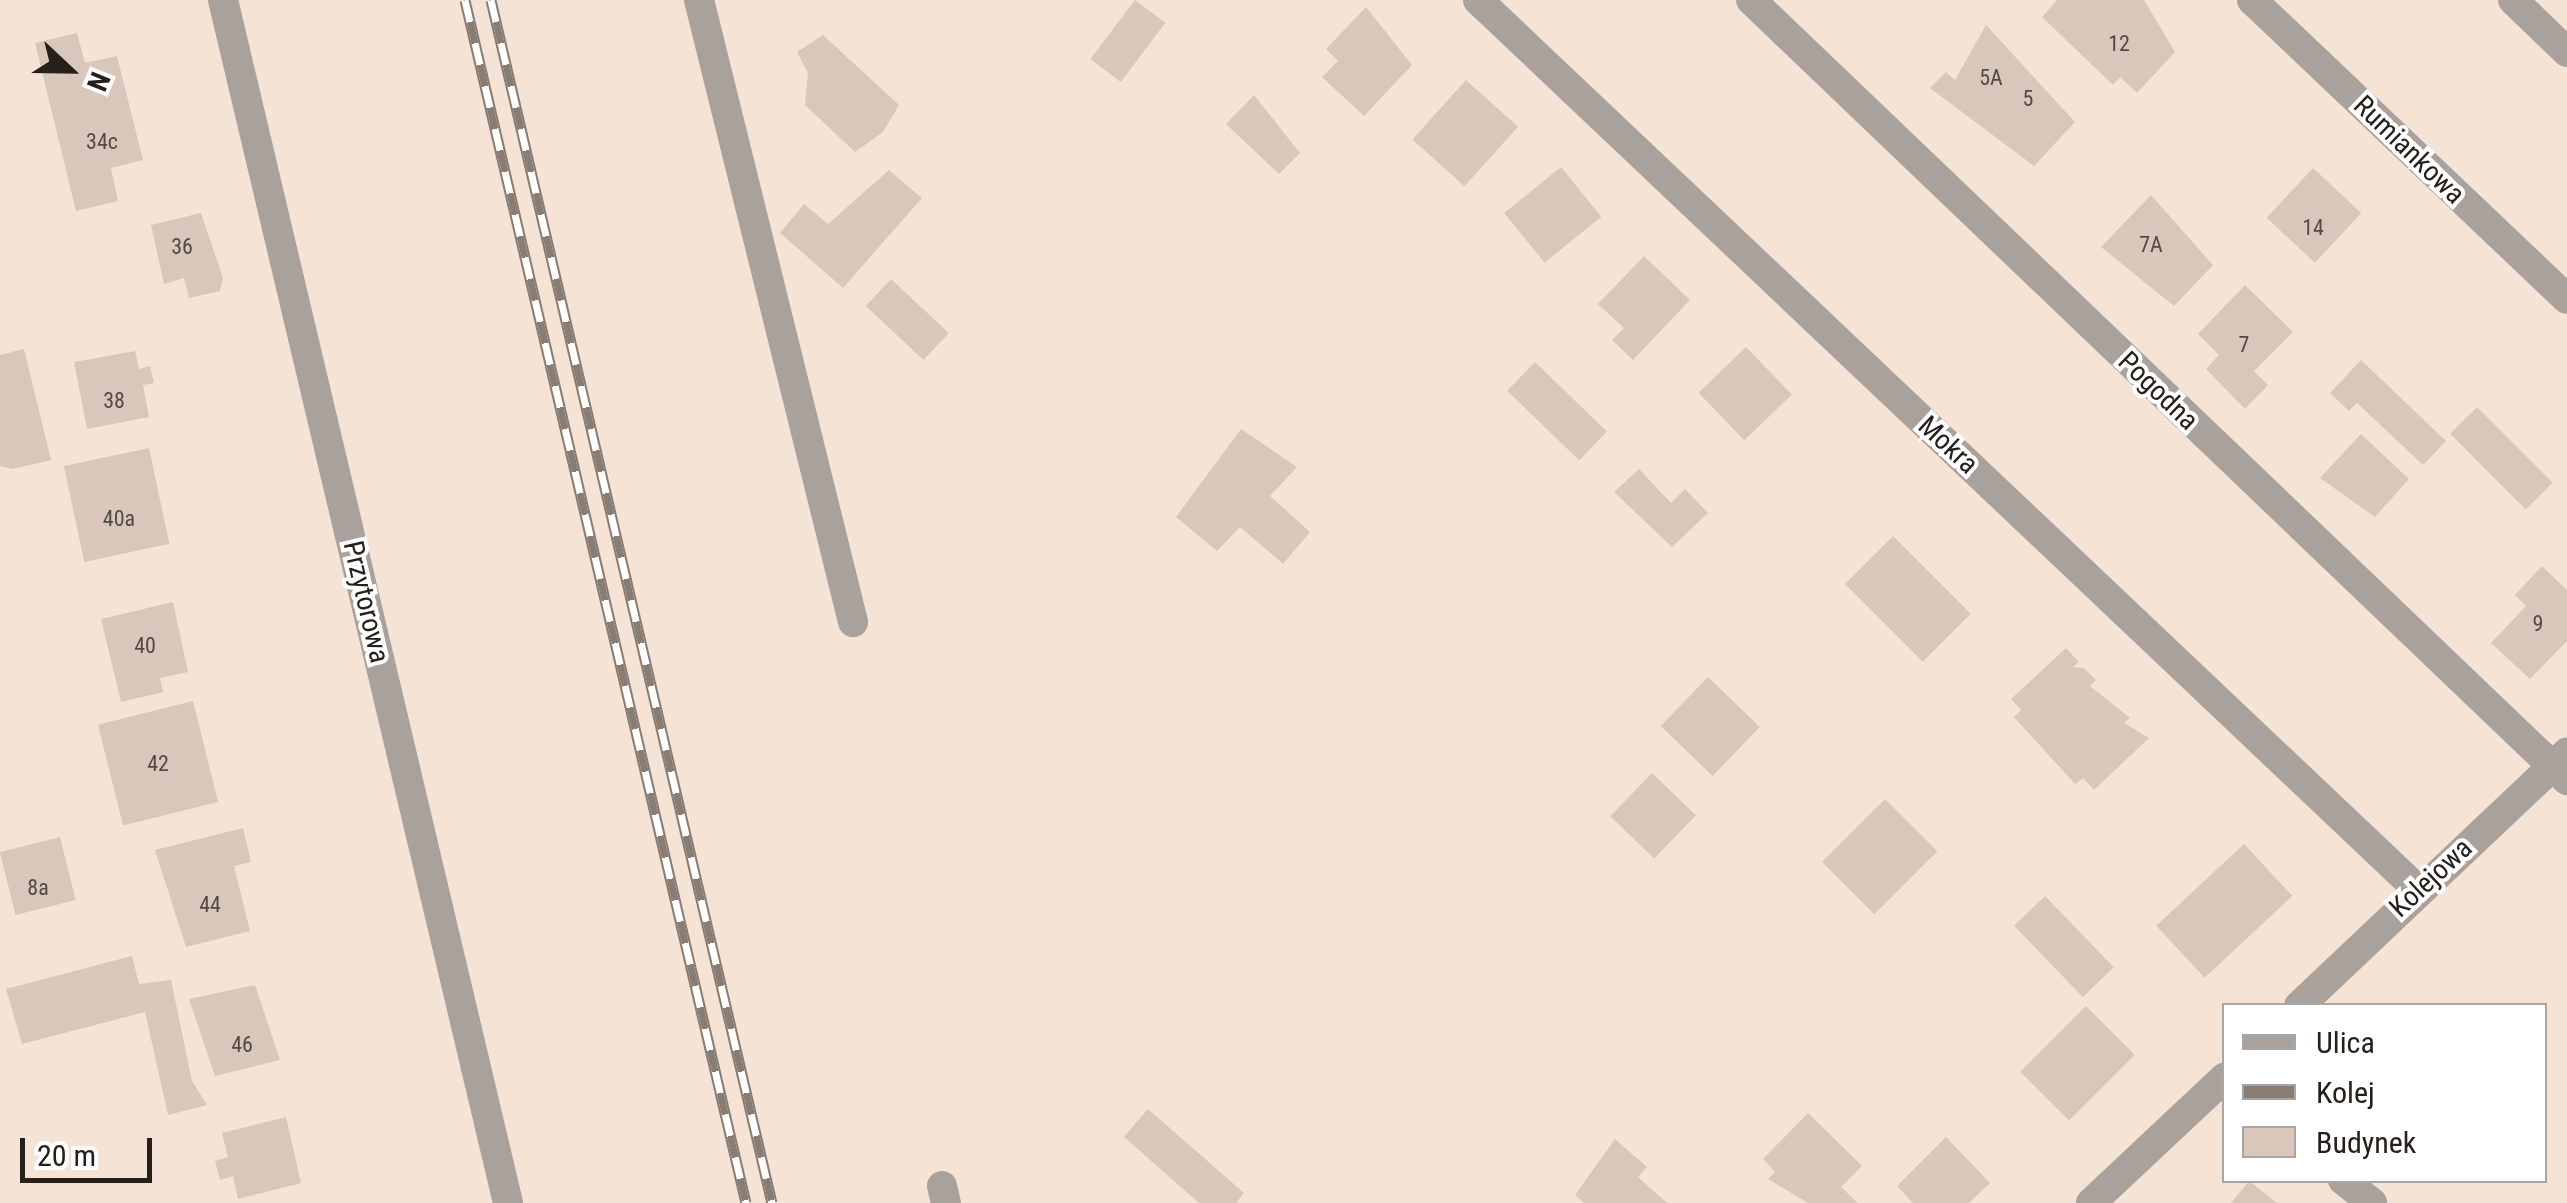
<!DOCTYPE html>
<style>
body{margin:0}
#map{position:relative;width:2567px;height:1203px;overflow:hidden;background:#f5e3d6;font-family:"Roboto Condensed",sans-serif}
div>[style]{position:absolute}
[style*='--x']{left:calc(var(--x)*1px);top:calc(var(--y)*1px);width:calc(var(--w)*1px);rotate:calc(var(--a)*1deg)}
.building>*{inset:0;background:#d9c7bb;transform-origin:0 0}
.minor>*{height:30px;margin:-15px;padding:0 15px;transform-origin:15px;border-radius:15px;background:#a9a19b}
.rail>*{height:11px;margin-top:-5.5px;transform-origin:0;background:repeating-linear-gradient(90deg,#fff 0 22px,#887c73 0 44px);box-sizing:border-box;border-block:2px solid #887c73}
span{translate:-50% -50%;white-space:nowrap;text-align:center;line-height:1.15;-webkit-text-stroke:8px #fff;paint-order:stroke}
.number-label{font-size:22px;color:#534a43}
.number-label span{-webkit-text-stroke-width:0}
.street-label{font-size:28px;color:#26201b}
.legend{position:absolute;left:2222px;top:1003px;width:325px;height:180px;box-sizing:border-box;background:#fff;border:2px solid #a8a6a4;margin:0;padding:12px 18px;list-style:none;font-size:30px;color:#26201b}
.legend li{display:flex;align-items:center;gap:20px;height:50px}
.legend b{width:50px;border:2px solid #a8a6a4}
.north{position:absolute;left:20px;top:20px;width:100px;height:100px;-webkit-text-stroke:8px #fff;paint-order:stroke;rotate:112deg;font-size:28px;font-weight:700;line-height:40px;text-align:center;color:#26201b}
.north::after{content:'';display:block;margin:auto;width:35px;height:45px;background:#26201b;clip-path:polygon(50% 0,100% 100%,50% 72%,0 100%)}
.scale{position:absolute;left:20px;top:1138px;width:132px;height:45px;box-sizing:border-box;border:5px solid #26201b;border-top:0;padding-left:12px;font-size:30px;line-height:35px;white-space:nowrap;color:#26201b;-webkit-text-stroke:8px #fff;paint-order:stroke}
</style>
<div id="map">
<div class="building">
<div style="left:1135px;top:0;width:38px;height:74px;rotate:37deg"></div>
<div style="clip-path:polygon(2057px 0,2144px 0,2175px 52px,2137px 93px,2120px 77px,2113px 85px,2042px 17px)"></div>
<div style="clip-path:polygon(1366px 7px,1412px 65px,1364px 116px,1322px 77px,1338px 61px,1326px 49px)"></div>
<div style="clip-path:polygon(1986px 25px,2075px 122px,2034px 166px,1930px 88px,1946px 72px,1955px 80px)"></div>
<div style="clip-path:polygon(77px 33px,85px 63px,117px 56px,143px 160px,111px 168px,118px 201px,76px 211px,35px 43px)"></div>
<div style="clip-path:polygon(823px 35px,899px 105px,883px 132px,855px 152px,805px 105px,808px 73px,797px 52px)"></div>
<div style="left:1466px;top:80px;width:70px;height:80px;rotate:42deg"></div>
<div style="clip-path:polygon(1254px 95px,1300px 153px,1279px 174px,1226px 124px)"></div>
<div style="left:1561px;top:167px;width:64px;height:73px;rotate:51deg"></div>
<div style="left:2313px;top:168px;width:66px;height:68px;rotate:43deg"></div>
<div style="clip-path:polygon(889px 170px,922px 198px,843px 288px,780px 233px,804px 204px,828px 224px)"></div>
<div style="clip-path:polygon(2151px 195px,2213px 265px,2174px 306px,2101px 247px)"></div>
<div style="clip-path:polygon(201px 213px,223px 278px,220px 291px,189px 298px,184px 278px,164px 284px,151px 225px)"></div>
<div style="clip-path:polygon(1644px 256px,1690px 300px,1633px 360px,1612px 340px,1624px 328px,1598px 304px)"></div>
<div style="left:891px;top:279px;width:79px;height:37px;rotate:43deg"></div>
<div style="clip-path:polygon(2245px 285px,2293px 332px,2254px 371px,2268px 385px,2245px 409px,2206px 369px,2219px 355px,2198px 334px)"></div>
<div style="left:1746px;top:347px;width:66px;height:66px;rotate:46deg"></div>
<div style="clip-path:polygon(24px 349px,51px 460px,13px 469px,0 466px,0 355px)"></div>
<div style="clip-path:polygon(135px 351px,139px 369px,150px 366px,154px 383px,143px 385px,149px 417px,87px 429px,74px 362px)"></div>
<div style="clip-path:polygon(2361px 360px,2446px 441px,2423px 465px,2357px 403px,2349px 411px,2330px 393px)"></div>
<div style="left:1535px;top:362px;width:100px;height:40px;rotate:44deg"></div>
<div style="left:2477px;top:407px;width:107px;height:38px;rotate:45deg"></div>
<div style="clip-path:polygon(1241px 429px,1297px 467px,1270px 496px,1310px 532px,1283px 564px,1240px 527px,1217px 551px,1176px 517px)"></div>
<div style="clip-path:polygon(2361px 434px,2409px 479px,2375px 517px,2320px 478px)"></div>
<div style="left:149px;top:448px;width:98px;height:87px;rotate:78deg"></div>
<div style="clip-path:polygon(1639px 469px,1671px 503px,1685px 489px,1708px 513px,1672px 547px,1614px 492px)"></div>
<div style="left:1893px;top:536px;width:110px;height:68px;rotate:45deg"></div>
<div style="clip-path:polygon(2542px 566px,2567px 590px,2567px 641px,2530px 679px,2491px 643px,2526px 606px,2515px 595px)"></div>
<div style="clip-path:polygon(173px 602px,188px 672px,160px 678px,163px 692px,121px 702px,101px 619px)"></div>
<div style="clip-path:polygon(2066px 648px,2079px 662px,2073px 667px,2084px 668px,2096px 680px,2090px 686px,2130px 718px,2124px 723px,2149px 738px,2094px 790px,2083px 778px,2075px 784px,2014px 717px,2021px 710px,2011px 699px)"></div>
<div style="left:1708px;top:677px;width:72px;height:68px;rotate:44deg"></div>
<div style="left:193px;top:701px;width:104px;height:98px;rotate:76deg"></div>
<div style="left:1652px;top:773px;width:61px;height:60px;rotate:44deg"></div>
<div style="left:1885px;top:799px;width:74px;height:89px;rotate:45deg"></div>
<div style="clip-path:polygon(243px 828px,251px 862px,234px 866px,250px 931px,186px 947px,155px 850px)"></div>
<div style="left:60px;top:837px;width:65px;height:62px;rotate:76deg"></div>
<div style="left:2244px;top:844px;width:71px;height:120px;rotate:47deg"></div>
<div style="left:2045px;top:896px;width:99px;height:43px;rotate:46deg"></div>
<div style="clip-path:polygon(132px 956px,139px 984px,171px 980px,192px 1081px,207px 1105px,168px 1115px,145px 1012px,22px 1044px,6px 989px)"></div>
<div style="clip-path:polygon(255px 985px,280px 1060px,215px 1076px,189px 999px)"></div>
<div style="left:2086px;top:1006px;width:69px;height:93px;rotate:45deg"></div>
<div style="clip-path:polygon(1148px 1109px,1244px 1193px,1236px 1203px,1199px 1203px,1124px 1137px)"></div>
<div style="clip-path:polygon(1808px 1113px,1862px 1166px,1841px 1187px,1858px 1203px,1808px 1203px,1768px 1179px,1775px 1172px,1763px 1159px)"></div>
<div style="clip-path:polygon(286px 1117px,301px 1183px,238px 1199px,233px 1176px,220px 1180px,215px 1161px,228px 1157px,222px 1133px)"></div>
<div style="clip-path:polygon(1946px 1137px,1990px 1183px,1969px 1203px,1913px 1203px,1897px 1186px)"></div>
<div style="clip-path:polygon(1615px 1139px,1647px 1167px,1638px 1177px,1667px 1203px,1584px 1203px,1575px 1195px)"></div>
<div style="clip-path:polygon(2249px 1181px,2277px 1203px,2231px 1203px)"></div>
</div>
<div class="minor">
<div style="--x:223;--y:0;--w:1236;--a:76.67"></div>
<div style="--x:699;--y:0;--w:641;--a:76.09"></div>
<div style="--x:1478;--y:0;--w:1293;--a:43.43"></div>
<div style="--x:1751;--y:0;--w:1129;--a:43.71"></div>
<div style="--x:2252;--y:0;--w:434;--a:43.5"></div>
<div style="--x:2513;--y:0;--w:75;--a:43.9"></div>
<div style="--x:2299;--y:1006;--w:369;--a:-43.4"></div>
<div style="--x:2343;--y:1180;--w:37;--a:38"></div>
<div style="--x:942;--y:1186;--w:17;--a:77"></div>
<div style="--x:2091;--y:1203;--w:183;--a:-43.2"></div>
</div>
<div class="rail">
<div style="--x:465;--y:0;--w:1235;--a:76.85"></div>
<div style="--x:491;--y:0;--w:1235;--a:76.85"></div>
</div>
<div class="number-label">
<span style="left:2119px;top:44px">12</span>
<span style="left:1991px;top:78px">5A</span>
<span style="left:2028px;top:99px">5</span>
<span style="left:102px;top:142px">34c</span>
<span style="left:2313px;top:228px">14</span>
<span style="left:2151px;top:245px">7A</span>
<span style="left:182px;top:247px">36</span>
<span style="left:2244px;top:345px">7</span>
<span style="left:114px;top:401px">38</span>
<span style="left:119px;top:519px">40a</span>
<span style="left:2538px;top:624px">9</span>
<span style="left:145px;top:646px">40</span>
<span style="left:158px;top:764px">42</span>
<span style="left:38px;top:888px">8a</span>
<span style="left:210px;top:905px">44</span>
<span style="left:242px;top:1045px">46</span>
</div>
<div class="street-label">
<span style="left:2409px;top:150px;rotate:44deg">Rumiankowa</span>
<span style="left:2158px;top:391px;rotate:44deg">Pogodna</span>
<span style="left:1948px;top:445px;rotate:43deg">Mokra</span>
<span style="left:366px;top:602px;rotate:77deg">Przytorowa</span>
<span style="left:2431px;top:878px;rotate:-43deg">Kolejowa</span>
</div>
<ul class="legend">
<li><b style="height:12px;background:#a9a19b"></b>Ulica</li>
<li><b style="height:12px;background:#887c73"></b>Kolej</li>
<li><b style="height:28px;background:#d9c7bb"></b>Budynek</li>
</ul>
<div class="north">N</div>
<div class="scale">20 m</div>
</div>
